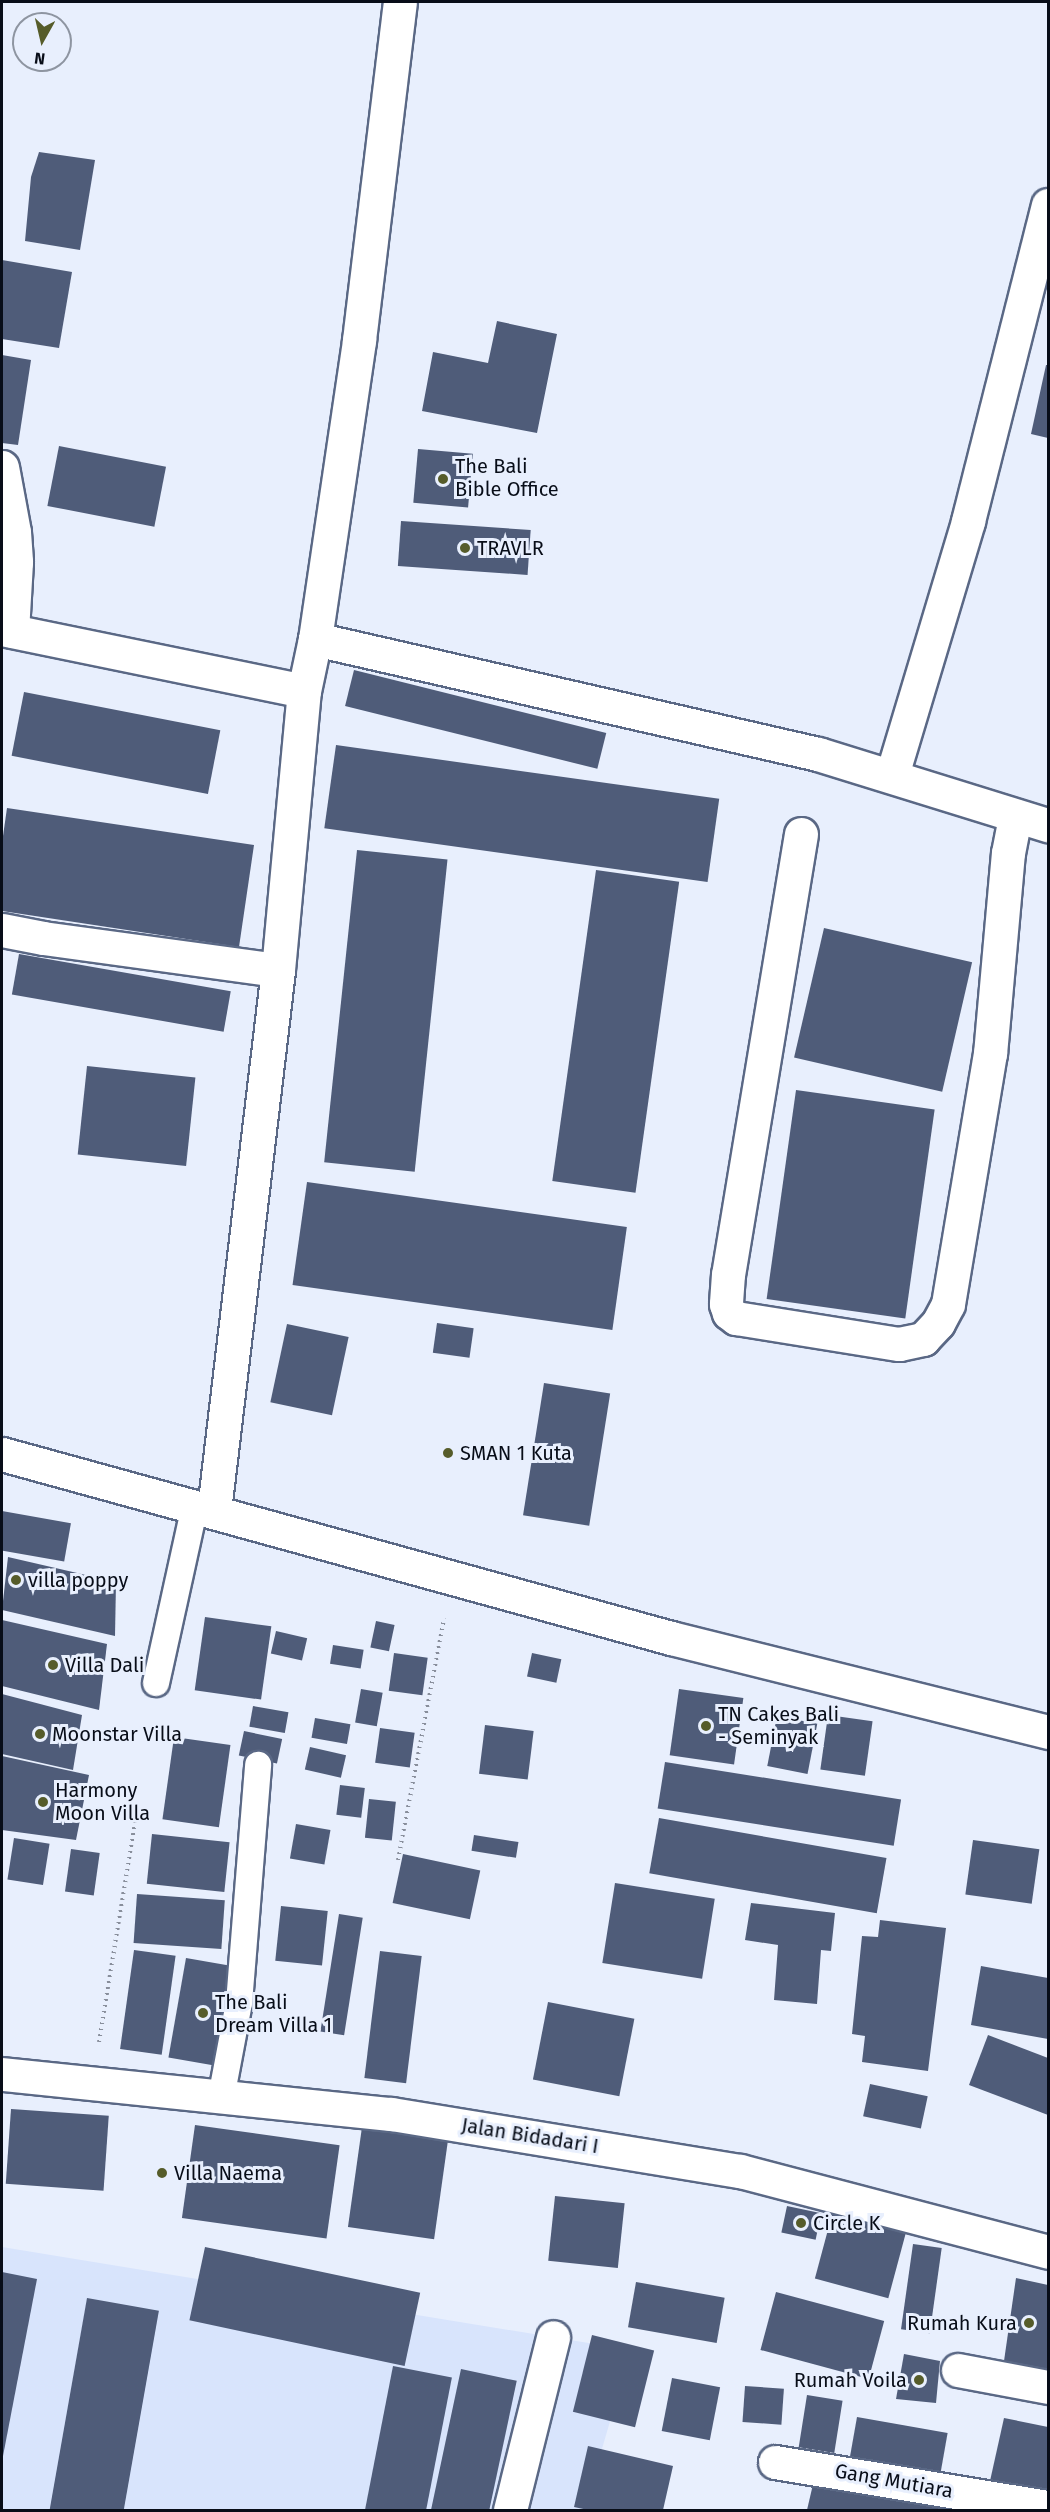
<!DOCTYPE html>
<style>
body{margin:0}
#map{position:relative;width:1050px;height:2512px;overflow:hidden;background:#e8effd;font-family:"Fira Sans",sans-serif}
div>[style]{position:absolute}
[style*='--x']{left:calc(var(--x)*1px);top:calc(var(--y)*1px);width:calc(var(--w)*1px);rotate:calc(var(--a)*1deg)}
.built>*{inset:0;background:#d8e4fc}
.building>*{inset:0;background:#4f5c79;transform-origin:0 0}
.path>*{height:4px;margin-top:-2px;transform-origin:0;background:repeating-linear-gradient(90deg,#888e9b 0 1.5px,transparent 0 6px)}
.roads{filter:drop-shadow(2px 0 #5a6885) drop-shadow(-2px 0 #5a6885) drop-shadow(0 2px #5a6885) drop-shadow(0 -2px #5a6885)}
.lane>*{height:26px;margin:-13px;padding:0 13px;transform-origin:13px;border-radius:13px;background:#fff}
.street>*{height:33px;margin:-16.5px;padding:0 16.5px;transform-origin:16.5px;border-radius:16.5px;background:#fff}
.dots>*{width:16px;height:16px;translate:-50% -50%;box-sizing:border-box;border:3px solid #e8effd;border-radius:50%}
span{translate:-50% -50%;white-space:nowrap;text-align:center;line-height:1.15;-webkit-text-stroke:6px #e8effd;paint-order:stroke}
.poi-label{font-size:20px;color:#080d18}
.left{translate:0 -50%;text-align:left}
.right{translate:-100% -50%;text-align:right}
.street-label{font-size:20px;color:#080d18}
.frame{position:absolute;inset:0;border:3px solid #080d18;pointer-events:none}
.north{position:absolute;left:12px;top:12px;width:60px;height:60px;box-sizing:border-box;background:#e8effd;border:2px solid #8e95a1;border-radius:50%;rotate:188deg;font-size:16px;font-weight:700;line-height:24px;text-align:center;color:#080d18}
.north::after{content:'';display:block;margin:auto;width:21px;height:27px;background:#565c2a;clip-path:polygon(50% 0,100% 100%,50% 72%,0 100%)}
</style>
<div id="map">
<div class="built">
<div style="clip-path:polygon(2px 2247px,631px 2350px,584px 2510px,2px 2510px)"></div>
</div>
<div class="building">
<div style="clip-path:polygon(39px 152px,95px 160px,80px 250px,25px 241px,31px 177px)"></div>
<div style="clip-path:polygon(2px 260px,72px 272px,59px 348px,2px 339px)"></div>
<div style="clip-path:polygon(497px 321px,557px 334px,537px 433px,422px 411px,433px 352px,488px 363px)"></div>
<div style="clip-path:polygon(2px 355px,31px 360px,18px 445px,2px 443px)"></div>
<div style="clip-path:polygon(1046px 365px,1048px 365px,1048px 438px,1031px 434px)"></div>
<div style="left:59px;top:446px;width:109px;height:61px;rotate:11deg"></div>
<div style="left:418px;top:449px;width:55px;height:54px;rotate:5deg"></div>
<div style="left:401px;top:521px;width:130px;height:45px;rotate:4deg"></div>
<div style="left:354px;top:670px;width:260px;height:37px;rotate:14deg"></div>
<div style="left:24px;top:692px;width:200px;height:65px;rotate:11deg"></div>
<div style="left:336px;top:745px;width:387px;height:84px;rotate:8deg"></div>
<div style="clip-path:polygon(7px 808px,254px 845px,239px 947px,2px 911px,2px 843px)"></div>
<div style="left:357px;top:850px;width:91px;height:314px;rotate:6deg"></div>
<div style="left:596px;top:870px;width:84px;height:314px;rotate:8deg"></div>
<div style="left:824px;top:928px;width:152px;height:133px;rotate:13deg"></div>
<div style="left:19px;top:954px;width:215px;height:41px;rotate:10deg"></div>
<div style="left:87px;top:1066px;width:109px;height:89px;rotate:6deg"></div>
<div style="left:796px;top:1090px;width:140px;height:211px;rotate:8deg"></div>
<div style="left:307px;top:1182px;width:323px;height:104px;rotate:8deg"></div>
<div style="left:437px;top:1323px;width:37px;height:30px;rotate:8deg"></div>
<div style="left:287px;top:1324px;width:63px;height:80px;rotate:12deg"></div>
<div style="left:544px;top:1383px;width:67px;height:134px;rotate:9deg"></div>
<div style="left:2px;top:1511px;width:70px;height:39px;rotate:10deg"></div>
<div style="clip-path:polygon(8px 1557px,116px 1582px,115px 1636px,2px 1610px)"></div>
<div style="left:205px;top:1617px;width:67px;height:74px;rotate:8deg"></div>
<div style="clip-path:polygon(2px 1620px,107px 1644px,99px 1710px,2px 1686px)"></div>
<div style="left:376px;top:1621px;width:19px;height:27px;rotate:12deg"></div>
<div style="left:276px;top:1631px;width:32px;height:23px;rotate:13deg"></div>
<div style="left:333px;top:1645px;width:31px;height:19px;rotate:9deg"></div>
<div style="left:394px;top:1653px;width:34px;height:38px;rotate:8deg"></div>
<div style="left:532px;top:1653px;width:30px;height:24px;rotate:12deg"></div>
<div style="left:361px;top:1689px;width:22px;height:34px;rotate:10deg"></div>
<div style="left:679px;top:1689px;width:65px;height:67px;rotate:8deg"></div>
<div style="clip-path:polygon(2px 1694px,82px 1715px,73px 1770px,2px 1754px)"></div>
<div style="left:253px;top:1706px;width:36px;height:21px;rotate:10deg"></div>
<div style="left:828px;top:1715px;width:45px;height:55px;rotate:8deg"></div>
<div style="left:777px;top:1716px;width:41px;height:51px;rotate:11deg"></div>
<div style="left:315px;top:1718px;width:36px;height:20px;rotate:10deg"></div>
<div style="left:485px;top:1725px;width:49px;height:49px;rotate:7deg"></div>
<div style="left:380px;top:1728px;width:35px;height:35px;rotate:8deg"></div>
<div style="left:244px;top:1731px;width:39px;height:25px;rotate:12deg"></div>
<div style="left:174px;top:1737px;width:57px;height:83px;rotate:8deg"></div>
<div style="left:310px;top:1747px;width:37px;height:23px;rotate:13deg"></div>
<div style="clip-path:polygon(2px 1756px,89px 1775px,76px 1840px,2px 1830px)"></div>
<div style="left:665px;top:1762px;width:239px;height:47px;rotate:9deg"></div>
<div style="left:340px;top:1785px;width:25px;height:30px;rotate:7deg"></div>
<div style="left:369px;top:1799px;width:27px;height:39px;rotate:6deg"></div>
<div style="left:659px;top:1818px;width:231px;height:56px;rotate:10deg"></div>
<div style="left:296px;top:1824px;width:35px;height:35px;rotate:10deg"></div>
<div style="left:152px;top:1834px;width:78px;height:50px;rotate:6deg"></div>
<div style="left:474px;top:1835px;width:45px;height:16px;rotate:9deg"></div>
<div style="left:14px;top:1838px;width:36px;height:42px;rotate:9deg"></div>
<div style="left:973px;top:1840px;width:67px;height:55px;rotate:8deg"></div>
<div style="left:71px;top:1849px;width:29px;height:43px;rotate:8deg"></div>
<div style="left:403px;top:1854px;width:79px;height:50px;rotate:12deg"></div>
<div style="left:615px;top:1883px;width:101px;height:81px;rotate:9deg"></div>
<div style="left:137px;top:1894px;width:88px;height:49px;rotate:4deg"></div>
<div style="clip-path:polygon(751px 1903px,835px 1913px,831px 1951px,821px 1950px,817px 2004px,774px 2000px,778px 1945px,745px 1940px)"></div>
<div style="left:281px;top:1906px;width:47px;height:55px;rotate:6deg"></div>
<div style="left:339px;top:1914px;width:24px;height:119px;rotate:9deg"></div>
<div style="clip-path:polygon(880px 1920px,946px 1928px,928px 2071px,862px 2062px,865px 2036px,852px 2034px,862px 1936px,878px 1937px)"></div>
<div style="left:134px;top:1950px;width:42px;height:100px;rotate:8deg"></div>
<div style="left:380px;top:1951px;width:42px;height:128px;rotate:7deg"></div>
<div style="left:186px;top:1958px;width:51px;height:101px;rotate:10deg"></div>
<div style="clip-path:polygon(981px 1966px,1048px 1978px,1048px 2039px,971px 2025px)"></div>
<div style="left:548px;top:2002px;width:88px;height:79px;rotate:11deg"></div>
<div style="clip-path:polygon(988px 2035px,1048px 2058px,1048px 2115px,969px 2085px)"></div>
<div style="left:870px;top:2084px;width:59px;height:33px;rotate:12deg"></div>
<div style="left:11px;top:2109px;width:98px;height:75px;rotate:4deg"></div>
<div style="left:195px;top:2125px;width:146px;height:94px;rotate:8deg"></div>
<div style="left:362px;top:2127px;width:87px;height:101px;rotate:8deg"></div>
<div style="left:555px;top:2196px;width:70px;height:65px;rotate:6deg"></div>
<div style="left:787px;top:2206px;width:35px;height:27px;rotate:12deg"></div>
<div style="left:833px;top:2211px;width:76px;height:70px;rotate:15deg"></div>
<div style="left:913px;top:2244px;width:29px;height:86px;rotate:8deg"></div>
<div style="left:205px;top:2247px;width:220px;height:75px;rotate:12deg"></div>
<div style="clip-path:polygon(2px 2272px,37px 2279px,3px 2456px,2px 2456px)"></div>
<div style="clip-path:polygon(1016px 2278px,1048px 2285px,1048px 2370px,1004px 2361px)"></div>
<div style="left:636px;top:2282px;width:90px;height:46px;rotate:10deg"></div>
<div style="left:776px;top:2292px;width:112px;height:60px;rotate:15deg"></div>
<div style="left:87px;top:2298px;width:73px;height:216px;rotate:10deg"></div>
<div style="left:592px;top:2335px;width:64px;height:79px;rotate:14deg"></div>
<div style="clip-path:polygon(904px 2354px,940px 2361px,936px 2403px,896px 2399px)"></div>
<div style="left:393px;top:2366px;width:60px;height:147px;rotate:11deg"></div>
<div style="left:461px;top:2369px;width:57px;height:144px;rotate:12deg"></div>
<div style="left:672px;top:2378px;width:49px;height:54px;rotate:11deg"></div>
<div style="left:745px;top:2386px;width:39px;height:36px;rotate:4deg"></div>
<div style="left:807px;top:2395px;width:36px;height:53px;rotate:9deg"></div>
<div style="left:857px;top:2417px;width:92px;height:42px;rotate:10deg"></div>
<div style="clip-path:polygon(1004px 2418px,1048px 2427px,1048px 2494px,990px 2481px)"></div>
<div style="clip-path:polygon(588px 2446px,673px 2466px,663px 2510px,588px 2510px,574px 2507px)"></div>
<div style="clip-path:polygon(814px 2480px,959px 2509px,959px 2510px,807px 2510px)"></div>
</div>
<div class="path">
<div style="--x:398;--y:1860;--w:246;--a:-79.2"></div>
<div style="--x:99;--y:2042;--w:236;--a:-80.7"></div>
</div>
<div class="roads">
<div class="lane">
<div style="--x:156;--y:1683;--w:182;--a:-77.6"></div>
<div style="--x:221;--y:2098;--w:97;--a:-79.3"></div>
<div style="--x:239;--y:2003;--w:239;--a:-85.4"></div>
</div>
<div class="street">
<div style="--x:2;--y:467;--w:66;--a:79.5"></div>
<div style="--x:14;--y:532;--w:30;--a:86"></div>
<div style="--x:16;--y:562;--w:69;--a:93.3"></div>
<div style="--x:2;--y:629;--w:308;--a:11.6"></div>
<div style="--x:315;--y:639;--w:516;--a:12.88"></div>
<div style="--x:818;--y:754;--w:241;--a:17.2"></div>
<div style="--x:892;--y:775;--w:265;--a:-73.3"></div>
<div style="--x:968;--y:521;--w:326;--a:-75.8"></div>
<div style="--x:801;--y:834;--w:446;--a:99.4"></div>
<div style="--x:728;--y:1274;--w:30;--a:94"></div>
<div style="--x:726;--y:1304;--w:9;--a:72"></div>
<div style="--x:729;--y:1313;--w:9;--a:36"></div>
<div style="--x:736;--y:1318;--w:165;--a:9.1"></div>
<div style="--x:899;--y:1344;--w:25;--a:-12"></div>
<div style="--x:923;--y:1339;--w:22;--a:-47"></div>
<div style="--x:938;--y:1323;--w:21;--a:-62"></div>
<div style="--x:948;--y:1304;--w:254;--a:-80.5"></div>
<div style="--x:990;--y:1054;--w:202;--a:-84.9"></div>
<div style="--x:1008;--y:853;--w:38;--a:-79"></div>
<div style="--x:2;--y:930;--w:42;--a:11"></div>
<div style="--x:43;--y:938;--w:237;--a:7.8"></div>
<div style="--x:2;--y:1454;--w:694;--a:15.38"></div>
<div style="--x:671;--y:1638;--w:389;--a:14"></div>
<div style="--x:214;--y:1510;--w:544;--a:-83.24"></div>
<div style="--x:278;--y:970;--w:280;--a:-84.7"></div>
<div style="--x:304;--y:691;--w:53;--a:-78.1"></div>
<div style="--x:315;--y:639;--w:302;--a:-81.6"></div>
<div style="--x:359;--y:340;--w:340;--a:-83.1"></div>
<div style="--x:2;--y:2074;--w:391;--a:5.9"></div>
<div style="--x:391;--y:2114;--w:354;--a:9.3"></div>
<div style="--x:740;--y:2171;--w:318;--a:14.7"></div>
<div style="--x:958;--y:2370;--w:92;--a:10.7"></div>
<div style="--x:775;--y:2462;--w:277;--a:9.4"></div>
<div style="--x:510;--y:2510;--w:178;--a:-76"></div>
</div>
</div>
<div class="dots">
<div style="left:443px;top:479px;background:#565c2a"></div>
<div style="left:465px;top:548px;background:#565c2a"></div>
<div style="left:448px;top:1453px;background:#565c2a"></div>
<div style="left:16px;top:1580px;background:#565c2a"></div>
<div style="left:53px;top:1665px;background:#565c2a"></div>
<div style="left:706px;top:1726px;background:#565c2a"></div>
<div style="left:40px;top:1734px;background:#565c2a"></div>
<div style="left:43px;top:1802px;background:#565c2a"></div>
<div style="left:203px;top:2013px;background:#565c2a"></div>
<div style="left:162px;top:2173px;background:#565c2a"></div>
<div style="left:801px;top:2223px;background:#565c2a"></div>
<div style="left:1029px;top:2323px;background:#565c2a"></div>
<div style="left:919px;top:2380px;background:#565c2a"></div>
</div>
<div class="poi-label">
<span class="left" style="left:455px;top:478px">The Bali<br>Bible Office</span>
<span class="left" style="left:477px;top:548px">TRAVLR</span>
<span class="left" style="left:460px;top:1453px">SMAN 1 Kuta</span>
<span class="left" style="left:28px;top:1580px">villa poppy</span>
<span class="left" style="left:65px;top:1665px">Villa Dali</span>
<span class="left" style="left:718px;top:1726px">TN Cakes Bali<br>- Seminyak</span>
<span class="left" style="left:52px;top:1734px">Moonstar Villa</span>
<span class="left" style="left:55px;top:1802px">Harmony<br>Moon Villa</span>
<span class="left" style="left:215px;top:2014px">The Bali<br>Dream Villa 1</span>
<span class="left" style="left:174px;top:2173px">Villa Naema</span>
<span class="left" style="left:813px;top:2223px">Circle K</span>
<span class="right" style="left:1017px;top:2323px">Rumah Kura</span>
<span class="right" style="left:907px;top:2380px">Rumah Voila</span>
</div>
<div class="street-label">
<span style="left:530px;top:2136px;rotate:9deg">Jalan Bidadari I</span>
<span style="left:894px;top:2481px;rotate:10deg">Gang Mutiara</span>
</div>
<div class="frame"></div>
<div class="north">N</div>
</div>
